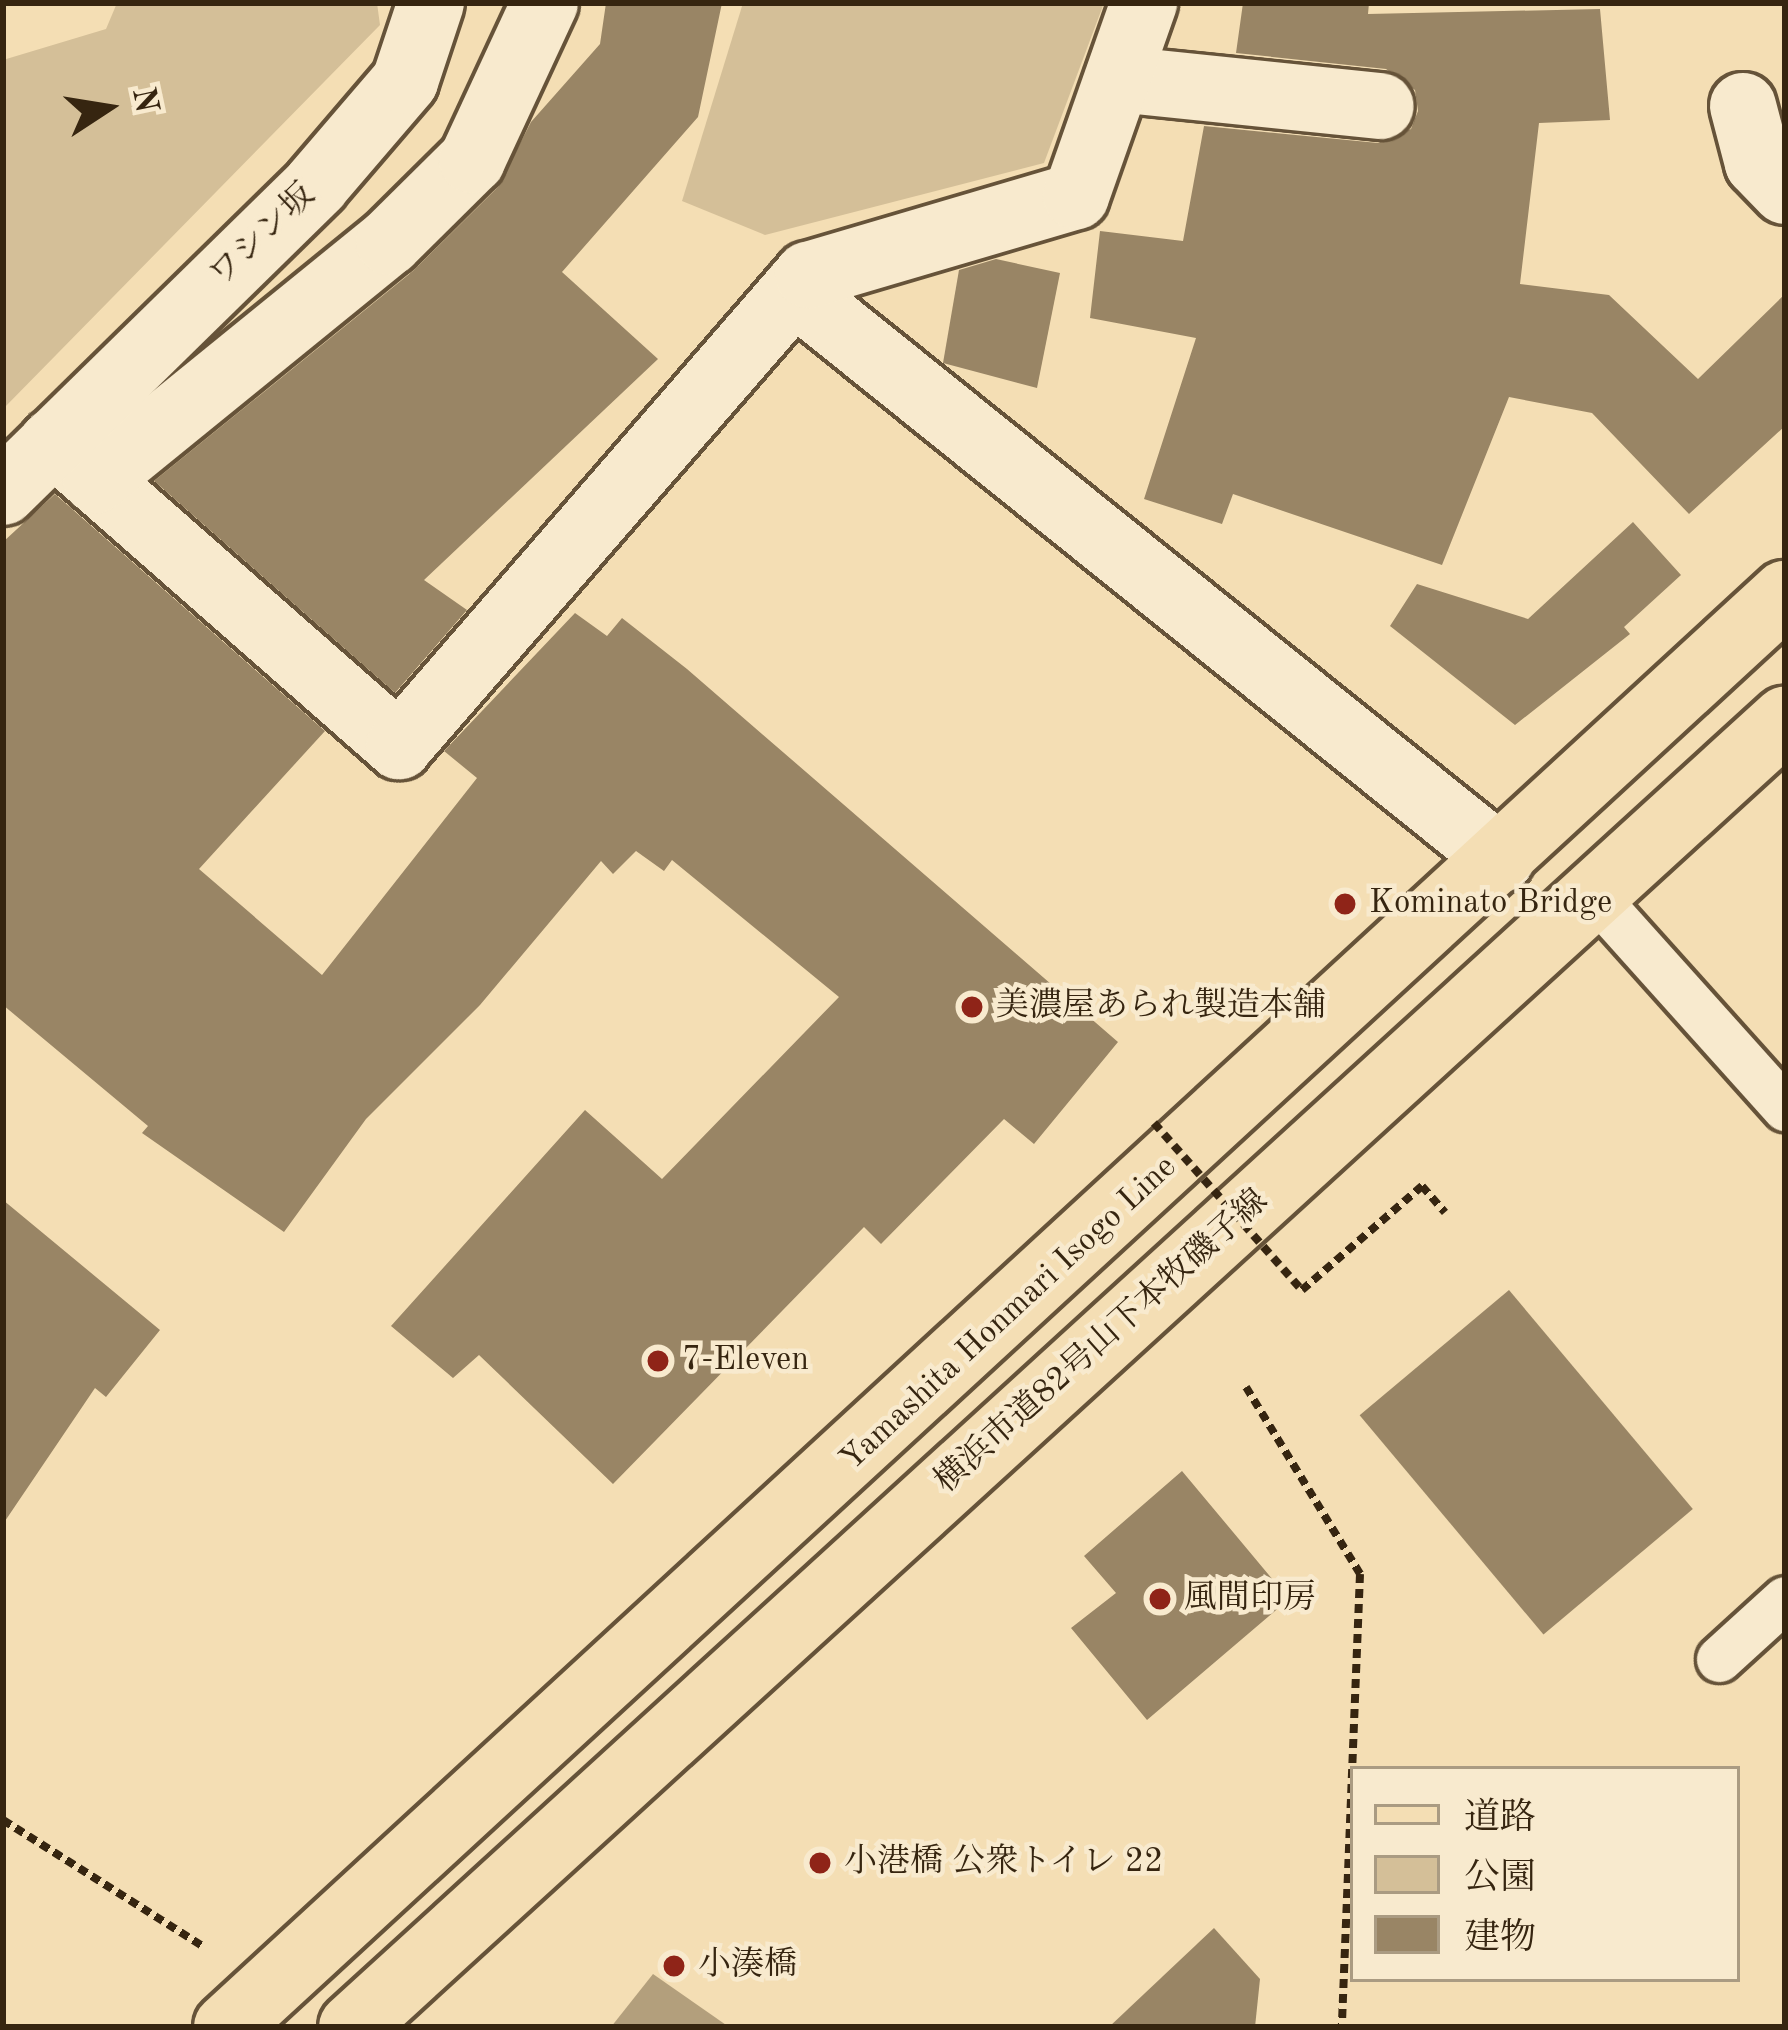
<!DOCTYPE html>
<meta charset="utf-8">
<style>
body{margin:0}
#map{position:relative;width:1788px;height:2030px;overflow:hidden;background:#f4deb4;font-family:"Old Standard TT","Noto Serif JP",serif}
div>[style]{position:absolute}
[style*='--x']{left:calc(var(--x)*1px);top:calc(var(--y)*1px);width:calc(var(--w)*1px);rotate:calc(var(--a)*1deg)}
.green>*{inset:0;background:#d4bf98}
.water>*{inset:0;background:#b39f7c}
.building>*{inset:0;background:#998565;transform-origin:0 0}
.path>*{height:8px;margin-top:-4px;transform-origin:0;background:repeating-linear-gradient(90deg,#362510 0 9px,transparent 0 15px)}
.roads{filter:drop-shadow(3px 0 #665339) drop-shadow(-3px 0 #665339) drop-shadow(0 3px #665339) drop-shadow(0 -3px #665339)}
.service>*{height:45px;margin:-22.5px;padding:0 22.5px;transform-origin:22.5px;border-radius:22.5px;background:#f8eace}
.minor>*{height:66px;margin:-33px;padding:0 33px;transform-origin:33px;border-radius:33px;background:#f8eace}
.primary>*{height:66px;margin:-33px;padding:0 33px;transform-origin:33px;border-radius:33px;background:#f4deb4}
.path-bridge>*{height:8px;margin-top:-4px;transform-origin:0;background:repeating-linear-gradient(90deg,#362510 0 9px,transparent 0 15px)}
.dots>*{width:33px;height:33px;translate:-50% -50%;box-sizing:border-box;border:6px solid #f8eace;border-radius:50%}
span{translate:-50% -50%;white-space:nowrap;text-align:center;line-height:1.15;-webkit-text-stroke:9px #f8eace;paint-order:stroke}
.street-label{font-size:33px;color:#362510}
.poi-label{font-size:33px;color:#362510}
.left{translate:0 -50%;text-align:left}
.frame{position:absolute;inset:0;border:6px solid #362510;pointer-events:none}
.legend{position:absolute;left:1350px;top:1766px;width:390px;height:216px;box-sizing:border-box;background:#f8eace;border:3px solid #aa9b82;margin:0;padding:15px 21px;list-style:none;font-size:36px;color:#362510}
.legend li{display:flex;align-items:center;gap:24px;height:60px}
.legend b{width:60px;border:3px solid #aa9b82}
.north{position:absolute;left:48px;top:48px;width:120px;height:120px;-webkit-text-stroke:9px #f8eace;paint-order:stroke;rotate:78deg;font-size:33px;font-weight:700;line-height:48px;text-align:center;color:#362510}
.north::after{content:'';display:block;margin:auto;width:42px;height:54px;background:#362510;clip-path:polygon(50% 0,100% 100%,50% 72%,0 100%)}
</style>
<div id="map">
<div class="green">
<div style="clip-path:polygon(117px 3px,377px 3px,380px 25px,3px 409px,3px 60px,106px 29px)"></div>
<div style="clip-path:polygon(743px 3px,1104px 3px,1044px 163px,765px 235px,682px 201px)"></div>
</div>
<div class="water">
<div style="clip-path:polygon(653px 1974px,729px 2027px,611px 2027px)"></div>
</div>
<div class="building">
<div style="clip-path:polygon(606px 3px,722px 3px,698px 117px,562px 272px,658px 359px,424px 580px,467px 610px,395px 693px,154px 481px,413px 271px,498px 187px,531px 122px,600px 44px)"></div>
<div style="clip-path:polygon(1243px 3px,1369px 3px,1368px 14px,1600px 9px,1610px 120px,1539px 123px,1520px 284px,1609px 295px,1698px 379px,1785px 294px,1785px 426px,1689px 514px,1592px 413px,1509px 397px,1442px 565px,1233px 494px,1222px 524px,1144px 499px,1196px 338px,1090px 318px,1100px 231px,1183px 241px,1204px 126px,1378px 143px,1411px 129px,1418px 111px,1415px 90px,1386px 69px,1236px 53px)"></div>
<div style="clip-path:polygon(996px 259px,1060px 273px,1037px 388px,943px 363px,959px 270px)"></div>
<div style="clip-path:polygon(55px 494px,325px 731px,199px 869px,322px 975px,477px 778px,444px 751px,575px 613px,607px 636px,622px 618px,687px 669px,1118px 1042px,1034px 1144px,1004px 1119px,881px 1244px,864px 1227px,613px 1484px,479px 1355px,453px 1378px,391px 1326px,585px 1110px,662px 1179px,839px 997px,672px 860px,664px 871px,636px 851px,613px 874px,601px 861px,480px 1005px,366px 1119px,284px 1232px,142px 1133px,148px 1126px,3px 1005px,3px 542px)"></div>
<div style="clip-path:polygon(1633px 522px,1681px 575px,1624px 627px,1630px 634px,1515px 725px,1390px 626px,1417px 584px,1528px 619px)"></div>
<div style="clip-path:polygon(3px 1200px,160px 1330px,106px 1397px,95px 1388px,3px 1524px)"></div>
<div style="left:1509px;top:1290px;width:286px;height:195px;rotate:50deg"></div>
<div style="clip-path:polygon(1182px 1471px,1289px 1599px,1147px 1720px,1071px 1628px,1116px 1593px,1084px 1556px)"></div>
<div style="clip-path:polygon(1214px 1928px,1260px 1979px,1255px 2027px,1109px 2027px)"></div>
</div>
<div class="path">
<div style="--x:1302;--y:1290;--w:159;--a:-40.9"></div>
<div style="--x:1422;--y:1186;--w:35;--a:49"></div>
<div style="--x:1246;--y:1387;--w:219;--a:58.6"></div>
<div style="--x:1360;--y:1574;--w:453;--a:92.3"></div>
<div style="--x:3;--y:1820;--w:238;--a:32.3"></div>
</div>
<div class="roads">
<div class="service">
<div style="--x:1593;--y:894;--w:288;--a:48.1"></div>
<div style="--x:1719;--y:1659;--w:89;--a:-42.3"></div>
</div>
<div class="minor">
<div style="--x:1118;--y:79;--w:264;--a:5.9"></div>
<div style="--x:1743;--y:106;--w:59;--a:75.3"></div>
<div style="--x:1758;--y:163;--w:39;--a:46"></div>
<div style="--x:794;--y:291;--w:907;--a:38.78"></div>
<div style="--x:53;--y:442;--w:461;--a:41.3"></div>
<div style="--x:399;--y:746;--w:624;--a:-49.03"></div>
<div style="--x:808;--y:275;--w:279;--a:-16.4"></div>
<div style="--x:1076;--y:196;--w:205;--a:-70.6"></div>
<div style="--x:96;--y:480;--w:377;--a:-39.1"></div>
<div style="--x:389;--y:242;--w:117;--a:-44.7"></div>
<div style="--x:472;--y:160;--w:173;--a:-65.1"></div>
<div style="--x:3;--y:492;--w:438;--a:-44.4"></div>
<div style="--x:316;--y:185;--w:137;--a:-49.4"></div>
<div style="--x:405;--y:81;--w:82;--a:-71.6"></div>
</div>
<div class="primary">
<div style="--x:227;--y:2027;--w:2117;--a:-42.61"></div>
<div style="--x:352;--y:2027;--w:1940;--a:-42.37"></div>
</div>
</div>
<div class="path-bridge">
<div style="--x:1154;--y:1123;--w:223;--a:48.5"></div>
</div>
<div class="dots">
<div style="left:1345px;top:904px;background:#8f2418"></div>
<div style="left:972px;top:1007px;background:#8f2418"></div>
<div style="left:658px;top:1361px;background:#8f2418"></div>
<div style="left:1160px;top:1599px;background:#8f2418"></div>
<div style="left:820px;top:1863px;background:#8f2418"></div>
<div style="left:674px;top:1966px;background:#8f2418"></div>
</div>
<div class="street-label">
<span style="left:263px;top:236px;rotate:-44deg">ワシン坂</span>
<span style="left:1009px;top:1314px;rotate:-43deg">Yamashita Honmari Isogo Line</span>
<span style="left:1102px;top:1342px;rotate:-42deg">横浜市道82号山下本牧磯子線</span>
</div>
<div class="poi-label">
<span class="left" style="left:1369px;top:904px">Kominato Bridge</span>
<span class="left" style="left:996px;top:1007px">美濃屋あられ製造本舗</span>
<span class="left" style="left:682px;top:1361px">7-Eleven</span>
<span class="left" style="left:1184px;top:1599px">風間印房</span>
<span class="left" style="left:844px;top:1863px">小港橋 公衆トイレ 22</span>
<span class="left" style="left:698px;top:1966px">小湊橋</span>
</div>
<div class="frame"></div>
<ul class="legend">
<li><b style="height:15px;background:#f4deb4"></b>道路</li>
<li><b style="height:33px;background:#d4bf98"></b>公園</li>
<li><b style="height:33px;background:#998565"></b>建物</li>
</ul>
<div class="north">N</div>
</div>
